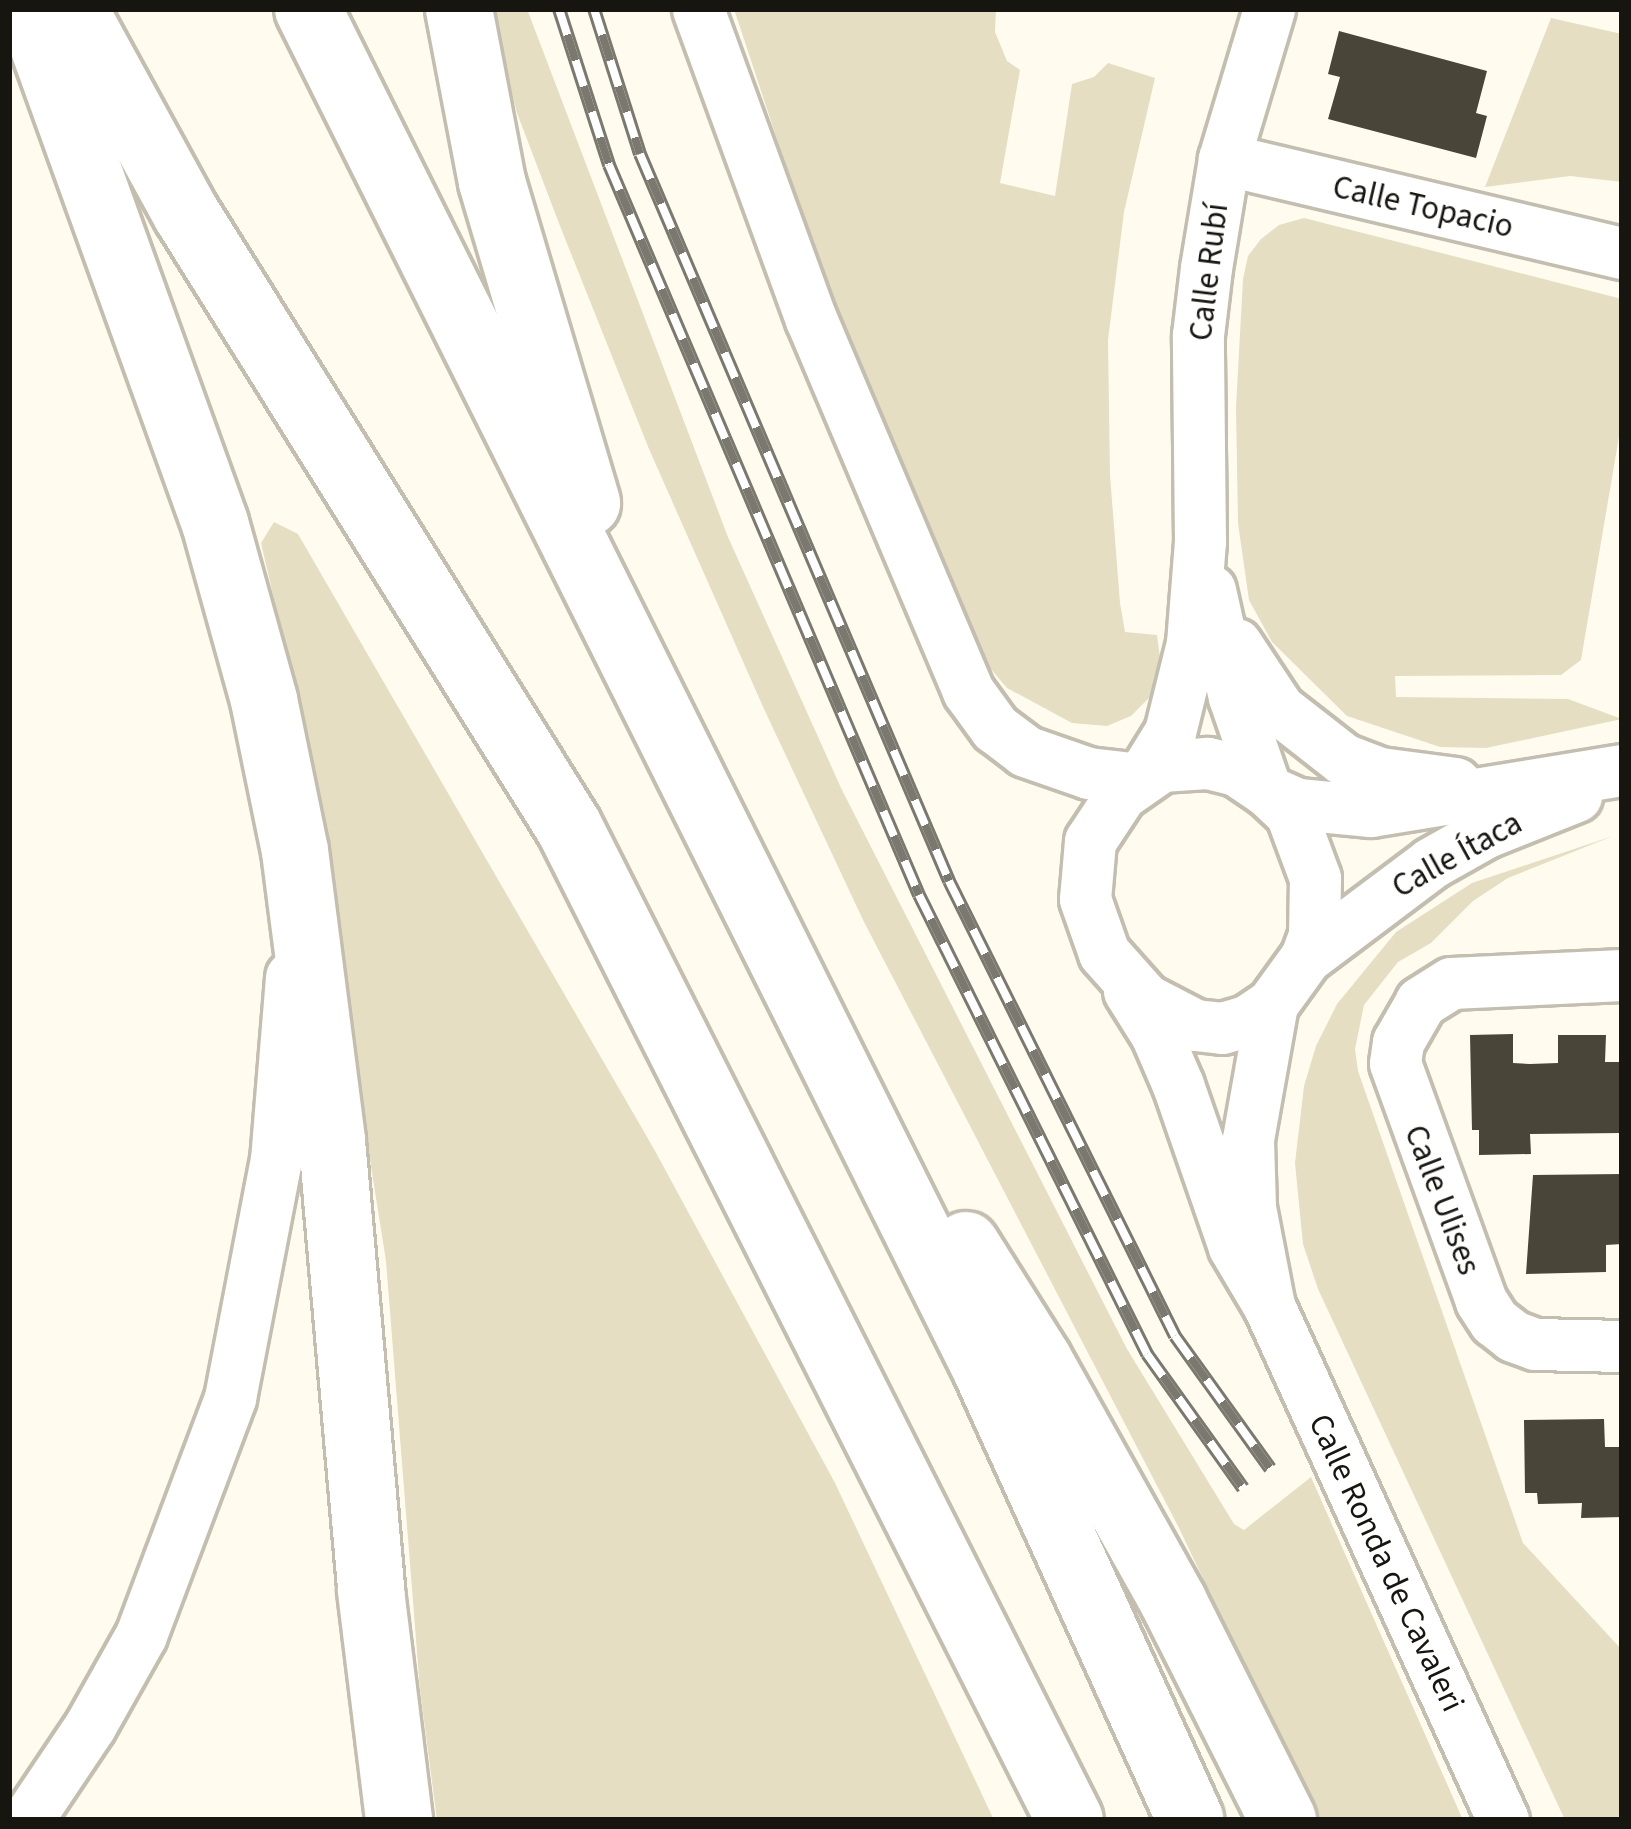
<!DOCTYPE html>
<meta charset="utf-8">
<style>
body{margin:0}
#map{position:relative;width:1631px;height:1829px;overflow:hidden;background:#fffbee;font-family:"Source Sans 3",sans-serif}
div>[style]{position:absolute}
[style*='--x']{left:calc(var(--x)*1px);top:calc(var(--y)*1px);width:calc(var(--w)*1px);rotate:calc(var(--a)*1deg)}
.green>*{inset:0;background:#e6dec3}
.building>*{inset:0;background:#494538}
.roads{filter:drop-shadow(3px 0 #c3beaf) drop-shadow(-3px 0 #c3beaf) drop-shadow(0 3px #c3beaf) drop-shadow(0 -3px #c3beaf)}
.street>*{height:51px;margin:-25.5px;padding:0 25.5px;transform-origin:25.5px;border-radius:25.5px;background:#fff}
.secondary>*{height:66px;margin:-33px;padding:0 33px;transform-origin:33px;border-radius:33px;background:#fff}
.rail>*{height:14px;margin-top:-7px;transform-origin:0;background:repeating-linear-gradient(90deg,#fff 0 27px,#7b786f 0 54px);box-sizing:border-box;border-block:3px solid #7b786f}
span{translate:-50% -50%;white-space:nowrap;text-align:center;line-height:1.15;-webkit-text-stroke:12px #fff;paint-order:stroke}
.street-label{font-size:33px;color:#171510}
.frame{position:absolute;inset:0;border:12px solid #171510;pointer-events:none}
</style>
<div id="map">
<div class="green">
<div style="clip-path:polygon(491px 9px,527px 9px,728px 537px,842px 790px,1127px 1349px,1234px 1524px,1244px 1530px,1311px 1477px,1463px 1820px,1318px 1820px,1178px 1526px,864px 922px,764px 709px,649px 449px,560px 226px,517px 113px)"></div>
<div style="clip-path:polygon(734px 9px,996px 9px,995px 32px,1007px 61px,1020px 70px,1000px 183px,1055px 196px,1072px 84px,1094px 77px,1108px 63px,1155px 78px,1124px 212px,1108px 340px,1110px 475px,1120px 603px,1125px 632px,1157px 635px,1162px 672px,1149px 698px,1131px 716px,1107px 726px,1072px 723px,1007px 688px,984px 661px,884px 430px,797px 200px)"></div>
<div style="clip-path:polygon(1551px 18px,1622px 34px,1622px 182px,1570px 176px,1485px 187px)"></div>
<div style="clip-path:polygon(1304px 218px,1622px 299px,1622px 419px,1581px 660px,1561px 675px,1395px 676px,1396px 697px,1568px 699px,1622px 719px,1486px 748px,1440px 747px,1347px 716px,1272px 642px,1249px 600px,1238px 523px,1236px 407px,1243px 279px,1248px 256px,1261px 239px,1279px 225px)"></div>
<div style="clip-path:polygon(274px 522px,298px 534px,654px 1149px,835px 1483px,994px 1820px,437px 1820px,420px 1690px,386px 1261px,296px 694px,261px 543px)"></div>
<div style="clip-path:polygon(1613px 836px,1508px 878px,1473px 901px,1431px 943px,1398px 962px,1364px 1005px,1355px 1049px,1358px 1071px,1523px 1543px,1622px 1650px,1622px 1820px,1565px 1820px,1318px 1289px,1303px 1244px,1295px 1163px,1304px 1086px,1316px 1046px,1337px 1004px,1396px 932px,1472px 883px)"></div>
</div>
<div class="building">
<div style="clip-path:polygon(1339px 31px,1487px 71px,1476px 113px,1487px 116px,1476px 158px,1328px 119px,1340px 77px,1328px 74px)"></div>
<div style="clip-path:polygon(1513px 1034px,1513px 1063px,1530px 1064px,1558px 1063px,1558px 1035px,1606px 1035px,1605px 1062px,1622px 1062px,1622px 1133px,1530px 1134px,1531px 1154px,1479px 1155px,1479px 1130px,1472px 1130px,1470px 1035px)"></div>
<div style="clip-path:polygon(1622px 1174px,1622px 1244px,1606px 1245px,1606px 1272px,1526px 1274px,1533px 1175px)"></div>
<div style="clip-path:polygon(1604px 1419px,1605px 1447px,1622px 1447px,1622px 1517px,1581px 1518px,1582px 1503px,1538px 1504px,1537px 1493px,1525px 1493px,1524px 1420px)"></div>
</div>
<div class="roads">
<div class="street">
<div style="--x:698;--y:9;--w:330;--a:70"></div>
<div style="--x:811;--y:319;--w:404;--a:67.1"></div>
<div style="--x:968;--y:691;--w:46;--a:53.9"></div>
<div style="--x:995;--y:728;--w:38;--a:37"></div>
<div style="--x:1025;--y:751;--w:67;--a:19.2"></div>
<div style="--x:1088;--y:773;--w:53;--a:6.5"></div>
<div style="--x:1141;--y:779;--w:55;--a:-58.3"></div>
<div style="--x:1170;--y:732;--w:92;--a:-76.1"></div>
<div style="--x:1192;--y:643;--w:101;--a:-85.5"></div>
<div style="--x:1200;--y:542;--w:207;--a:-90.6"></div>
<div style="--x:1198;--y:335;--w:67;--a:-83.2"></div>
<div style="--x:1206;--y:268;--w:110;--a:-80.6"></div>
<div style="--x:1224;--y:159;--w:157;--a:-73.3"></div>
<div style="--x:1224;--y:159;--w:409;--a:13.3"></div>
<div style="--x:1210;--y:590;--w:110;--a:77.4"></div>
<div style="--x:1234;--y:697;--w:98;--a:71"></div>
<div style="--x:1266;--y:790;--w:35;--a:24"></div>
<div style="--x:1298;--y:804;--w:73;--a:5.5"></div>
<div style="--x:1371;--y:811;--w:254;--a:-9.3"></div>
<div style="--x:1236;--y:644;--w:78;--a:56.5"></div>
<div style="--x:1279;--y:709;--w:81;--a:38"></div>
<div style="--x:1343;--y:759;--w:40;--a:21"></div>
<div style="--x:1380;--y:773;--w:76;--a:7.6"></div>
<div style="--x:1306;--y:957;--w:156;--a:-36.9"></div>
<div style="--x:1431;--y:863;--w:63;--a:-29.4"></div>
<div style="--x:1486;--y:832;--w:97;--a:-21.8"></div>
<div style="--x:1622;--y:975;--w:171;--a:177.3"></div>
<div style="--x:1451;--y:983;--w:36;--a:148"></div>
<div style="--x:1421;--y:1002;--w:46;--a:119.9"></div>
<div style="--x:1398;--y:1042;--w:21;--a:98"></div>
<div style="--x:1395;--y:1063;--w:253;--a:70.1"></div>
<div style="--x:1481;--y:1301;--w:24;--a:57"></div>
<div style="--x:1494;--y:1321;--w:24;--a:38"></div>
<div style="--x:1513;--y:1336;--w:23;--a:20"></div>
<div style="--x:1535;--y:1344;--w:87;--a:1.3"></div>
<div style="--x:1129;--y:991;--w:51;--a:57.9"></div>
<div style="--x:1156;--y:1034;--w:56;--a:66.7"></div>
<div style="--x:1178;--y:1085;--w:171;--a:70.9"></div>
<div style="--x:1234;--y:1247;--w:69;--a:59.3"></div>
<div style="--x:1269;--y:1306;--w:565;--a:65.52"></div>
<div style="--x:1269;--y:1306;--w:101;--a:-100.9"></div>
<div style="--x:1250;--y:1207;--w:68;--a:-91.7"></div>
<div style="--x:1248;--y:1139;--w:137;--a:-79.9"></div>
<div style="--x:1272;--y:1004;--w:58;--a:-54.1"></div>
<div style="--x:1306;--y:957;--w:23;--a:-70"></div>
<div style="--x:1314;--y:935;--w:57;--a:-89"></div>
<div style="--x:1315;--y:878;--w:69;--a:-110.3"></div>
<div style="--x:1291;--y:813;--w:34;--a:-137"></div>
<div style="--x:1266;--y:790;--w:36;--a:-146"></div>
<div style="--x:1236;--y:770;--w:30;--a:-166"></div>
<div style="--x:1207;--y:763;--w:46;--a:176.3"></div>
<div style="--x:1161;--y:766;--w:49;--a:145"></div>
<div style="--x:1121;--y:794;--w:56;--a:123.4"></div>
<div style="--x:1090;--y:841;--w:58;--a:94.9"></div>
<div style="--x:1085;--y:899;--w:57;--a:70.6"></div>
<div style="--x:1104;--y:953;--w:62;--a:48.3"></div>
<div style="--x:1145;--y:999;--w:56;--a:27.5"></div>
<div style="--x:1195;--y:1025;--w:27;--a:6"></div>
<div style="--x:1222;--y:1028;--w:26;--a:-16"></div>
<div style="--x:1247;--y:1021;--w:30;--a:-34"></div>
<div style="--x:27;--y:1820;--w:113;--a:-56.2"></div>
<div style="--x:90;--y:1726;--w:104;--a:-60.7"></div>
<div style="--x:141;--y:1635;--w:253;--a:-69.4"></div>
<div style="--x:230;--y:1398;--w:242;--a:-79.1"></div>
<div style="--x:276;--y:1160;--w:184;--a:-85.3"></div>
</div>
<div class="secondary">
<div style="--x:30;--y:9;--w:546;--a:70.21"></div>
<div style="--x:215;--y:523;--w:184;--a:74.5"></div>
<div style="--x:264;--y:700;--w:154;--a:78.4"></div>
<div style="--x:295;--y:851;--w:292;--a:82.7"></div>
<div style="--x:332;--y:1141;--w:452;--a:85"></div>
<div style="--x:371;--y:1591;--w:231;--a:83"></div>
<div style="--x:74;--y:9;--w:235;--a:61.3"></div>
<div style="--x:187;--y:215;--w:721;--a:58.03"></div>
<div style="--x:569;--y:827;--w:1112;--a:63.23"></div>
<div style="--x:308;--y:9;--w:1520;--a:63.5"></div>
<div style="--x:986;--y:1369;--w:495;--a:65.6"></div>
<div style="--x:459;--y:9;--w:176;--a:79.2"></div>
<div style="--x:492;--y:182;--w:335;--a:73.5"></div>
<div style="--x:966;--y:1245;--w:137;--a:57.8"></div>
<div style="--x:1039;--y:1361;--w:277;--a:60.8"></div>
<div style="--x:1174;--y:1603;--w:243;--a:63.3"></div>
</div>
</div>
<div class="rail">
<div style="--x:559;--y:9;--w:164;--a:72.2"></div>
<div style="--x:609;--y:165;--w:793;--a:66.99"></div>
<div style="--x:919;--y:895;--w:513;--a:63.58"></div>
<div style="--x:1147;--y:1354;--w:165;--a:54.4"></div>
<div style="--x:594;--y:9;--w:152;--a:72.4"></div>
<div style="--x:640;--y:154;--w:790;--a:66.97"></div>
<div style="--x:949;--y:881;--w:508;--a:63.59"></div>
<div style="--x:1175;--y:1336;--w:163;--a:54.3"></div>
</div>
<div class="street-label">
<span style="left:1423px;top:207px;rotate:13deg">Calle Topacio</span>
<span style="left:1209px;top:272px;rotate:-83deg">Calle Rubí</span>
<span style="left:1457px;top:855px;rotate:-29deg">Calle Ítaca</span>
<span style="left:1442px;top:1200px;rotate:69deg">Calle Ulises</span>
<span style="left:1386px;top:1563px;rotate:65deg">Calle Ronda de Cavaleri</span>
</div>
<div class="frame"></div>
</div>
